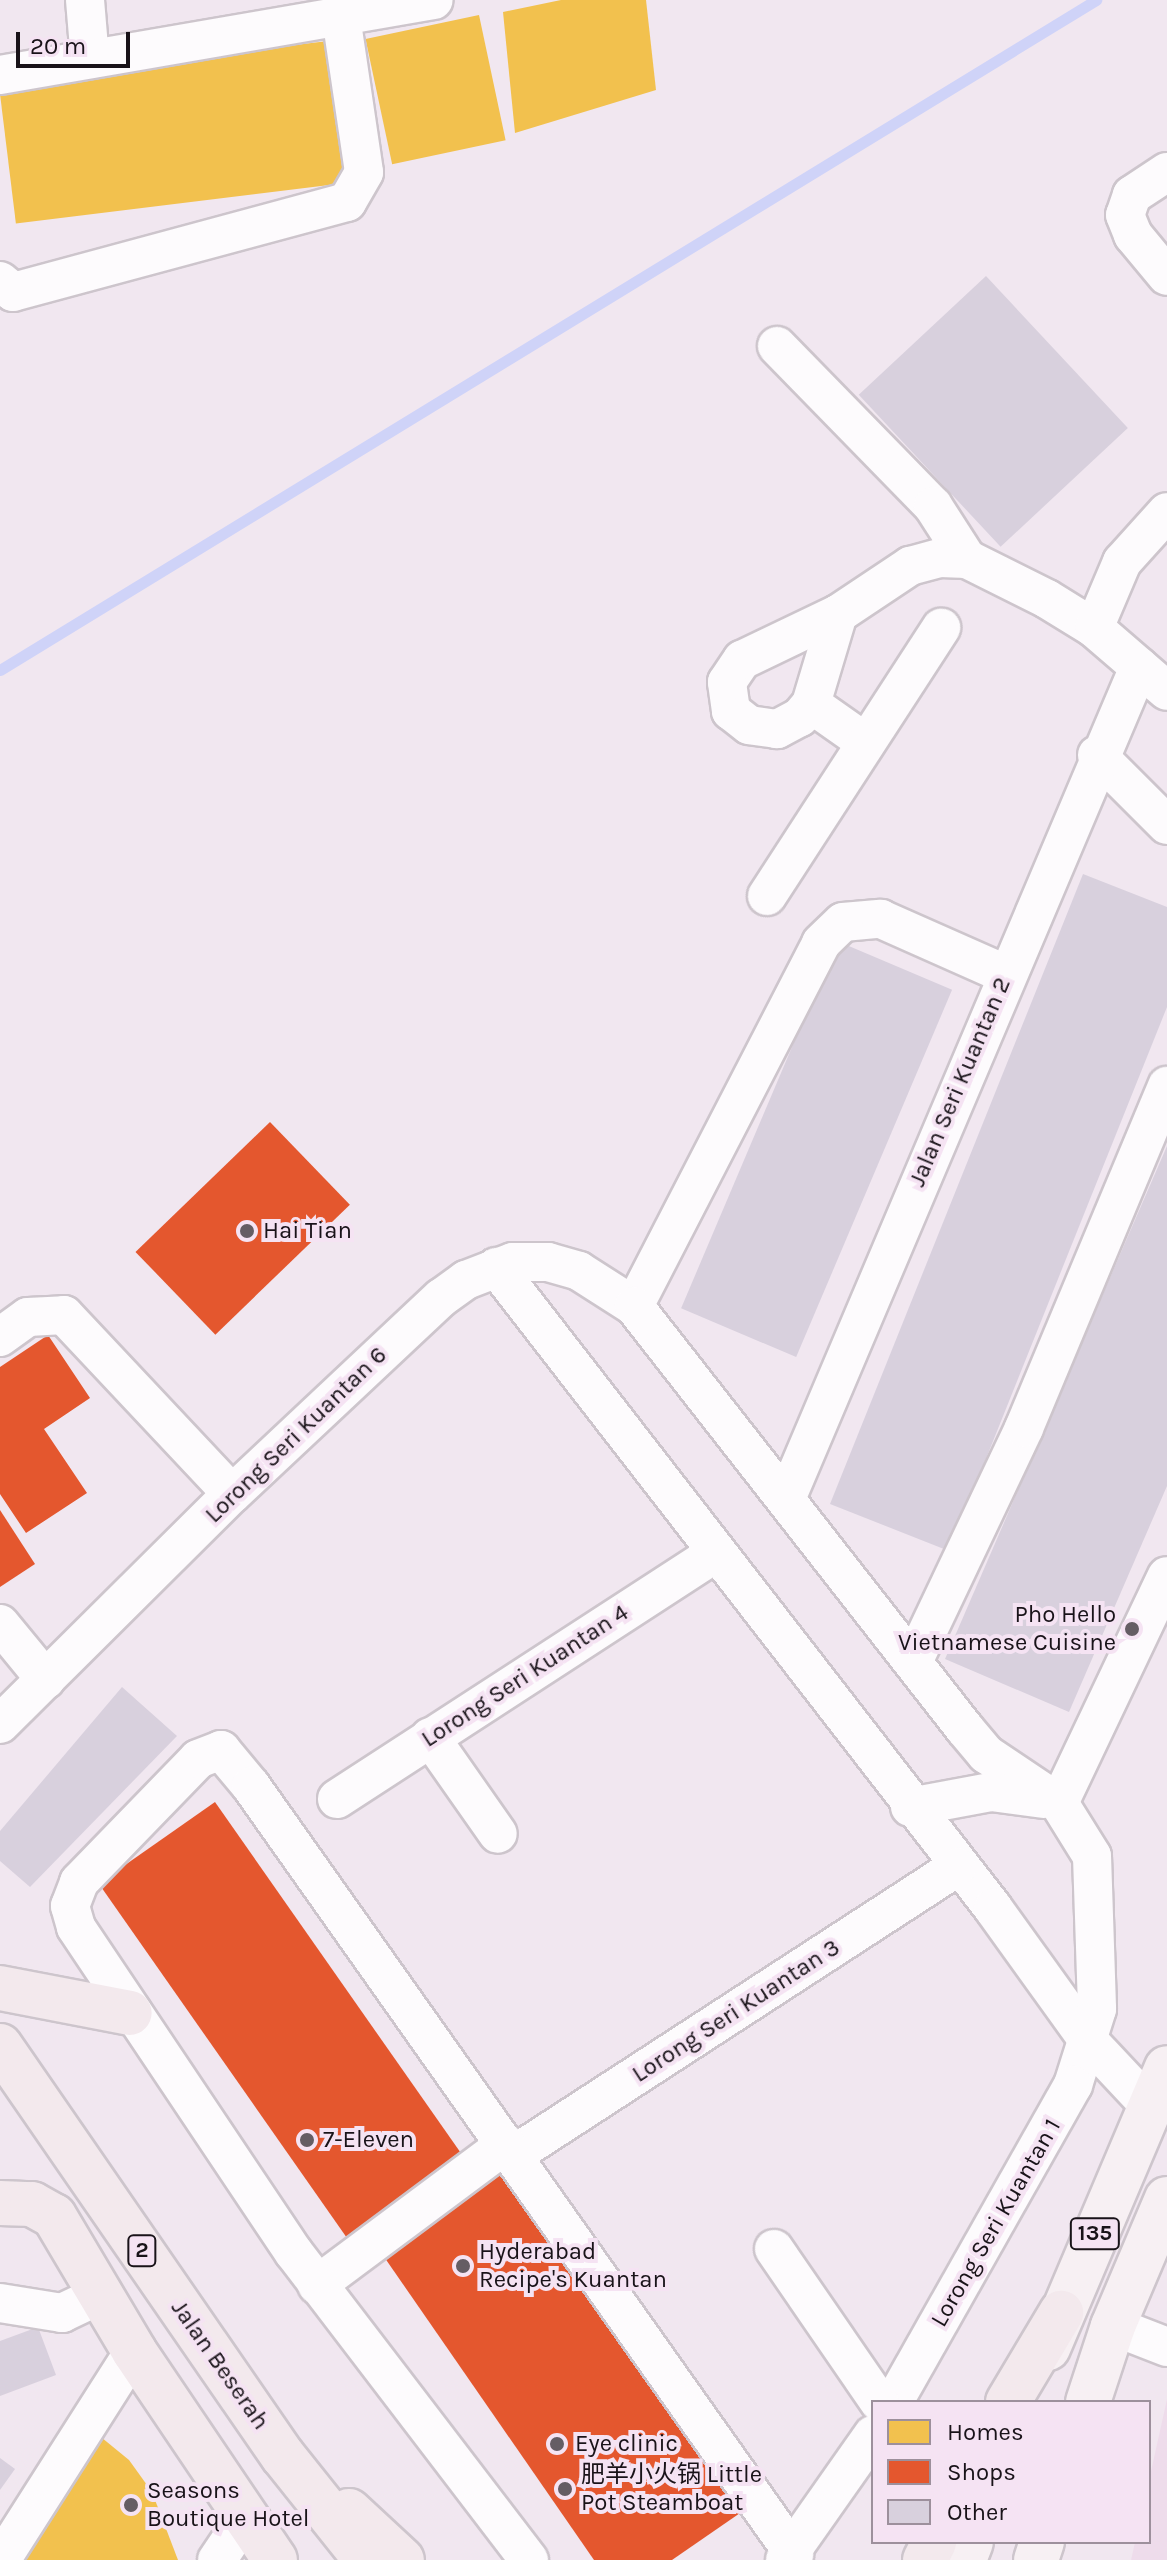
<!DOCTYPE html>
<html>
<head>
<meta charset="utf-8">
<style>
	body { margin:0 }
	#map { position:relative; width:1167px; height:2560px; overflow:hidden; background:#f1e7f0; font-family:Karla,"Noto Sans SC",sans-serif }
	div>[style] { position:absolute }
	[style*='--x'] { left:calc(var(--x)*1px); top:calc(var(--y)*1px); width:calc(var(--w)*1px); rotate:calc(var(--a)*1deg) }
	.built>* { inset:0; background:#eedceb }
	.homes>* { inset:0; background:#f2c14e; transform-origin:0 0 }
	.shops>* { inset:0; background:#e4572e; transform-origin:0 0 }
	.stream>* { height:11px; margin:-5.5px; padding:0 5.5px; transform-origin:5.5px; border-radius:5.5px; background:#cfd3f8 }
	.building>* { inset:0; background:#d8d0dd; transform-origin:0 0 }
	.roads { filter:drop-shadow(2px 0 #cdc5cc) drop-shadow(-2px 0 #cdc5cc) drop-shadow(0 2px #cdc5cc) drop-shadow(0 -2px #cdc5cc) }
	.minor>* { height:38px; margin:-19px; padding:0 19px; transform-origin:19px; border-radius:19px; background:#fdfbfd }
	.major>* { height:44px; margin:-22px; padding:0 22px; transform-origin:22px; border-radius:22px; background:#f7f0f3 }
	.highway>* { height:44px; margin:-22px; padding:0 22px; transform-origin:22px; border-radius:22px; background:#f3e9ed }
	.dots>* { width:22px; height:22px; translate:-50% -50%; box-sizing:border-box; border:4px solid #f5e3f3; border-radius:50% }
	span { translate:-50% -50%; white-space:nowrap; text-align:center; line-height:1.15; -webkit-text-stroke:8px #f5e3f3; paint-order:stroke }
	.shield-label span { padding:2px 6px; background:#f5e3f3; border:2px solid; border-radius:6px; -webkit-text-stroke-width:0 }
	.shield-label { font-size:22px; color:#191319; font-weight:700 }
	.street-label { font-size:24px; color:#191319 }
	.poi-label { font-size:24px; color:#191319 }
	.left { translate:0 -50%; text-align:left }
	.right { translate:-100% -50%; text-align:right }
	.legend { position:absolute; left:871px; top:2400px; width:280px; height:144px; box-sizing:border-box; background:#f5e3f3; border:2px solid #9d909c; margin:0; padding:10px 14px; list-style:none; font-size:24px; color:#191319 }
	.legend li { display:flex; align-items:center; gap:16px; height:40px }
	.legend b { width:40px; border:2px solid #9d909c }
	.scale { position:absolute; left:16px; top:32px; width:114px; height:36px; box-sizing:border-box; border:4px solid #191319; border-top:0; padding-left:10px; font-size:24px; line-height:28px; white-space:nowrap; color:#191319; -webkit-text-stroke:6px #f5e3f3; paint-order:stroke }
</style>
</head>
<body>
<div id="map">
	<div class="built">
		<div style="clip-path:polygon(1167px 2399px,1167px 2560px,1131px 2560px,1135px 2542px,1149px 2542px,1149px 2480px)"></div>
	</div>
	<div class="homes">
		<div style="clip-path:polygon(561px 0,646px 0,656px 90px,515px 133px,503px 12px)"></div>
		<div style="left:479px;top:15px;width:128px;height:116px;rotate:78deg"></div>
		<div style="left:328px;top:41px;width:143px;height:332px;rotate:83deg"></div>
		<div style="clip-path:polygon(96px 2433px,129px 2460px,152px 2492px,178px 2560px,10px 2560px)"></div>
	</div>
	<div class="shops">
		<div style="left:270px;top:1122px;width:115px;height:187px;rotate:46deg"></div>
		<div style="clip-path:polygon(48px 1335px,90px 1398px,44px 1429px,87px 1493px,26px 1533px,0 1494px,0 1367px)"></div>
		<div style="clip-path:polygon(0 1510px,35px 1564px,0 1587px)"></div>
		<div style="left:215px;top:1802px;width:432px;height:142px;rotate:55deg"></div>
		<div style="clip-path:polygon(504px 2165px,743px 2511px,672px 2560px,594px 2560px,380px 2251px)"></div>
	</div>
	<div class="stream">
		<div style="--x:0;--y:670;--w:1285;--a:-31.44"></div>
	</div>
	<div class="building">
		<div style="left:986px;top:276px;width:208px;height:174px;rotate:47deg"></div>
		<div style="clip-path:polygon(1083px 874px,1167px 907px,1167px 1007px,949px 1551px,830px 1504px)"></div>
		<div style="left:837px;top:941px;width:125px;height:399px;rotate:23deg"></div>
		<div style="clip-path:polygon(1167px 1146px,1167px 1486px,1069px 1712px,945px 1659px)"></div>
		<div style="clip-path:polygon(122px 1687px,177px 1736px,30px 1887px,0 1861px,0 1831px)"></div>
		<div style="clip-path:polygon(38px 2327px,56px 2375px,0 2396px,0 2341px)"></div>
		<div style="clip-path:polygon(0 2458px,15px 2469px,0 2490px)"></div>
	</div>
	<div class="roads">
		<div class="minor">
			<div style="--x:85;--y:0;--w:59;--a:85.2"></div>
			<div style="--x:0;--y:75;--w:440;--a:-9.8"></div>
			<div style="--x:1167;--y:172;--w:42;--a:146.7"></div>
			<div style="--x:1132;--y:195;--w:21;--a:109"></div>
			<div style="--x:1125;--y:215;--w:22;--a:68"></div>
			<div style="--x:1133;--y:235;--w:53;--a:50.3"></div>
			<div style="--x:0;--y:281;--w:17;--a:40"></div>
			<div style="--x:13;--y:292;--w:346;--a:-15.1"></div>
			<div style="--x:347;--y:202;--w:34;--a:-60"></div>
			<div style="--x:364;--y:172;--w:158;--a:-98.4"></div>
			<div style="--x:777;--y:346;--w:223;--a:45.7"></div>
			<div style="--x:933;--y:506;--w:63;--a:57.3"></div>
			<div style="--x:838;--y:614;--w:94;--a:106.7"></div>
			<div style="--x:811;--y:704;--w:17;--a:130"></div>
			<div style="--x:800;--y:717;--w:26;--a:152"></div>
			<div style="--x:777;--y:729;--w:28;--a:-172"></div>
			<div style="--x:749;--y:725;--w:23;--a:-142"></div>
			<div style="--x:731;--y:711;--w:29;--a:-98"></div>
			<div style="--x:727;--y:682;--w:27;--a:-56"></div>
			<div style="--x:742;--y:660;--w:106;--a:-25.6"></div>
			<div style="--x:838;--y:614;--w:87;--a:-33.7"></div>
			<div style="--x:910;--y:566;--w:31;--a:-15"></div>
			<div style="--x:940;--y:558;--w:27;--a:2"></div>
			<div style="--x:967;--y:559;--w:89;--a:26.6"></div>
			<div style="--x:1047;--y:599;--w:55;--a:31.7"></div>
			<div style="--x:1094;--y:628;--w:96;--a:40.8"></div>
			<div style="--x:1094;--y:628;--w:72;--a:-67"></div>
			<div style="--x:1122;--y:562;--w:67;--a:-48"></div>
			<div style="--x:811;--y:704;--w:66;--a:35.1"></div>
			<div style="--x:1097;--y:755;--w:99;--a:45"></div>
			<div style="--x:767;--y:896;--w:320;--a:-57"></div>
			<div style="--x:496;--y:1267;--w:811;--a:52.21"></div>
			<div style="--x:993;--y:1908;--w:161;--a:54.3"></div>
			<div style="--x:1087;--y:2039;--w:92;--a:46.8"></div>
			<div style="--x:634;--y:1306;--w:408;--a:-62.7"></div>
			<div style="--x:821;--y:943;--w:30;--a:-44"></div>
			<div style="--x:843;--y:922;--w:38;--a:-5"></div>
			<div style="--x:881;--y:919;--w:136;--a:23.9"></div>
			<div style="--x:0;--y:1337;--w:34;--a:-36"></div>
			<div style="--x:28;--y:1317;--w:36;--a:-3"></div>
			<div style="--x:64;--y:1315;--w:245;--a:46.8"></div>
			<div style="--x:786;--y:1499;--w:904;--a:-67.01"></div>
			<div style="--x:0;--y:1624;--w:72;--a:50.6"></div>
			<div style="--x:913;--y:1662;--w:259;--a:-64.6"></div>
			<div style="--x:1024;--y:1428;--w:371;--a:-67.3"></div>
			<div style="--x:0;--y:1724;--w:327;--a:-44.8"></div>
			<div style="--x:232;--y:1494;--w:287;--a:-43.2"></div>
			<div style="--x:441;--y:1298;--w:31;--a:-36"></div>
			<div style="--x:466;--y:1280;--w:50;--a:-21"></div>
			<div style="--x:513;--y:1262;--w:35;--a:0"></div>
			<div style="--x:548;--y:1262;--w:32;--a:16"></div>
			<div style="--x:579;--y:1271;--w:65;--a:32.5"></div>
			<div style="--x:634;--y:1306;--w:537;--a:51.96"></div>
			<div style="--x:965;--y:1729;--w:33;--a:50"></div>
			<div style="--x:986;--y:1754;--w:88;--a:33.9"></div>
			<div style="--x:1059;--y:1803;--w:62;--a:58.1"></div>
			<div style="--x:1092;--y:1856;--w:153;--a:88.1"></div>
			<div style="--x:1097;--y:2009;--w:80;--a:107.5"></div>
			<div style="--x:1073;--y:2085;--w:364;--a:119.5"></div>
			<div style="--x:430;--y:1737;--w:118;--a:55"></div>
			<div style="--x:337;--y:1799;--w:450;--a:-33"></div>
			<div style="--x:1059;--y:1803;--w:251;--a:-64.6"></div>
			<div style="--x:910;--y:1807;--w:82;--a:-10.5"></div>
			<div style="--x:991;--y:1792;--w:53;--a:7.5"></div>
			<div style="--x:515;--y:2154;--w:527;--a:-33"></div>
			<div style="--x:774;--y:2249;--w:186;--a:55.5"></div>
			<div style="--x:317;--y:2285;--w:236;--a:-36.7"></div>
			<div style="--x:0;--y:2303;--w:63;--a:9.2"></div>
			<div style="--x:62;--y:2313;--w:44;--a:-25.4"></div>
			<div style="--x:1113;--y:2326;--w:58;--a:21.3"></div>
			<div style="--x:1;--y:2560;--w:248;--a:-57.5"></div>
			<div style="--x:217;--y:2560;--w:52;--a:-56"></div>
			<div style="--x:529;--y:2560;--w:387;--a:-127.4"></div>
			<div style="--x:294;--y:2253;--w:392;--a:-123.8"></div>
			<div style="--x:76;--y:1927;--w:22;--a:-106"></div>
			<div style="--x:70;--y:1906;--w:26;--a:-69"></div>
			<div style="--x:79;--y:1882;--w:171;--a:-45.9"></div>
			<div style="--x:198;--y:1759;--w:25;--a:-21"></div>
			<div style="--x:221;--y:1750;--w:47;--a:50.2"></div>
			<div style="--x:251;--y:1786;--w:941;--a:54.74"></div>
			<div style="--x:785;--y:2560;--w:153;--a:-54.9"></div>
		</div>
		<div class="major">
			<div style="--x:1048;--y:2348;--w:304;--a:-67"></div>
			<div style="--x:1088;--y:2402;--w:80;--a:-71.8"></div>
			<div style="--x:1113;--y:2326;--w:138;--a:-67"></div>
			<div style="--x:964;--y:2560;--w:19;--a:-69"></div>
			<div style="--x:1036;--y:2560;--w:19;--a:-72"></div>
		</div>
		<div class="highway">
			<div style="--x:0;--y:1988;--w:132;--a:10.9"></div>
			<div style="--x:0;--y:2046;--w:498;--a:55.4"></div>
			<div style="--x:283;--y:2456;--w:133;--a:51.4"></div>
			<div style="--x:0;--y:2203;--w:32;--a:2"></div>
			<div style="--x:32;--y:2204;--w:25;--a:29"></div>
			<div style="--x:54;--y:2216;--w:157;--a:59.3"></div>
			<div style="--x:134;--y:2351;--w:252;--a:56"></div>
			<div style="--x:1008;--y:2402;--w:104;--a:-59.2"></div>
			<div style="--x:349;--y:2511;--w:72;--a:42.8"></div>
			<div style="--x:925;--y:2560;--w:20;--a:-63"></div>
		</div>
	</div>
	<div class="dots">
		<div style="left:247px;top:1231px;background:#655d64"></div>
		<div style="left:1132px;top:1629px;background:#655d64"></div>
		<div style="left:307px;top:2140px;background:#655d64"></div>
		<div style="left:463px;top:2266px;background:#655d64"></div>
		<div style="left:557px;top:2444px;background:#655d64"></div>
		<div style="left:565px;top:2489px;background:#655d64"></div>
		<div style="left:131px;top:2505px;background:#655d64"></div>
	</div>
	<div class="shield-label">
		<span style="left:1095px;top:2234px">135</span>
		<span style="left:142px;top:2251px">2</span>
	</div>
	<div class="street-label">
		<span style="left:960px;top:1082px;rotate:-67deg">Jalan Seri Kuantan 2</span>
		<span style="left:296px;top:1435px;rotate:-44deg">Lorong Seri Kuantan 6</span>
		<span style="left:525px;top:1676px;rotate:-33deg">Lorong Seri Kuantan 4</span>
		<span style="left:736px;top:2011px;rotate:-33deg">Lorong Seri Kuantan 3</span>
		<span style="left:996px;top:2223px;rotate:-60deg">Lorong Seri Kuantan 1</span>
		<span style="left:220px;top:2365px;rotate:55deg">Jalan Beserah</span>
	</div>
	<div class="poi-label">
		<span class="left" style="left:263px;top:1231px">Hai Tian</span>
		<span class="right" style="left:1116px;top:1629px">Pho Hello<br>Vietnamese Cuisine</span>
		<span class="left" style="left:323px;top:2140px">7-Eleven</span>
		<span class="left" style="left:479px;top:2266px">Hyderabad<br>Recipe's Kuantan</span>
		<span class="left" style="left:575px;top:2444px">Eye clinic</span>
		<span class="left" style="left:581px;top:2489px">肥羊小火锅 Little<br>Pot Steamboat</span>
		<span class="left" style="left:147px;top:2505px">Seasons<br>Boutique Hotel</span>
	</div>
	<ul class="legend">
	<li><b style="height:22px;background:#f2c14e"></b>Homes</li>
	<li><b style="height:22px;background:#e4572e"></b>Shops</li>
	<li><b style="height:22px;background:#d8d0dd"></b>Other</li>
	</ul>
	<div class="scale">20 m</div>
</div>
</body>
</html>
